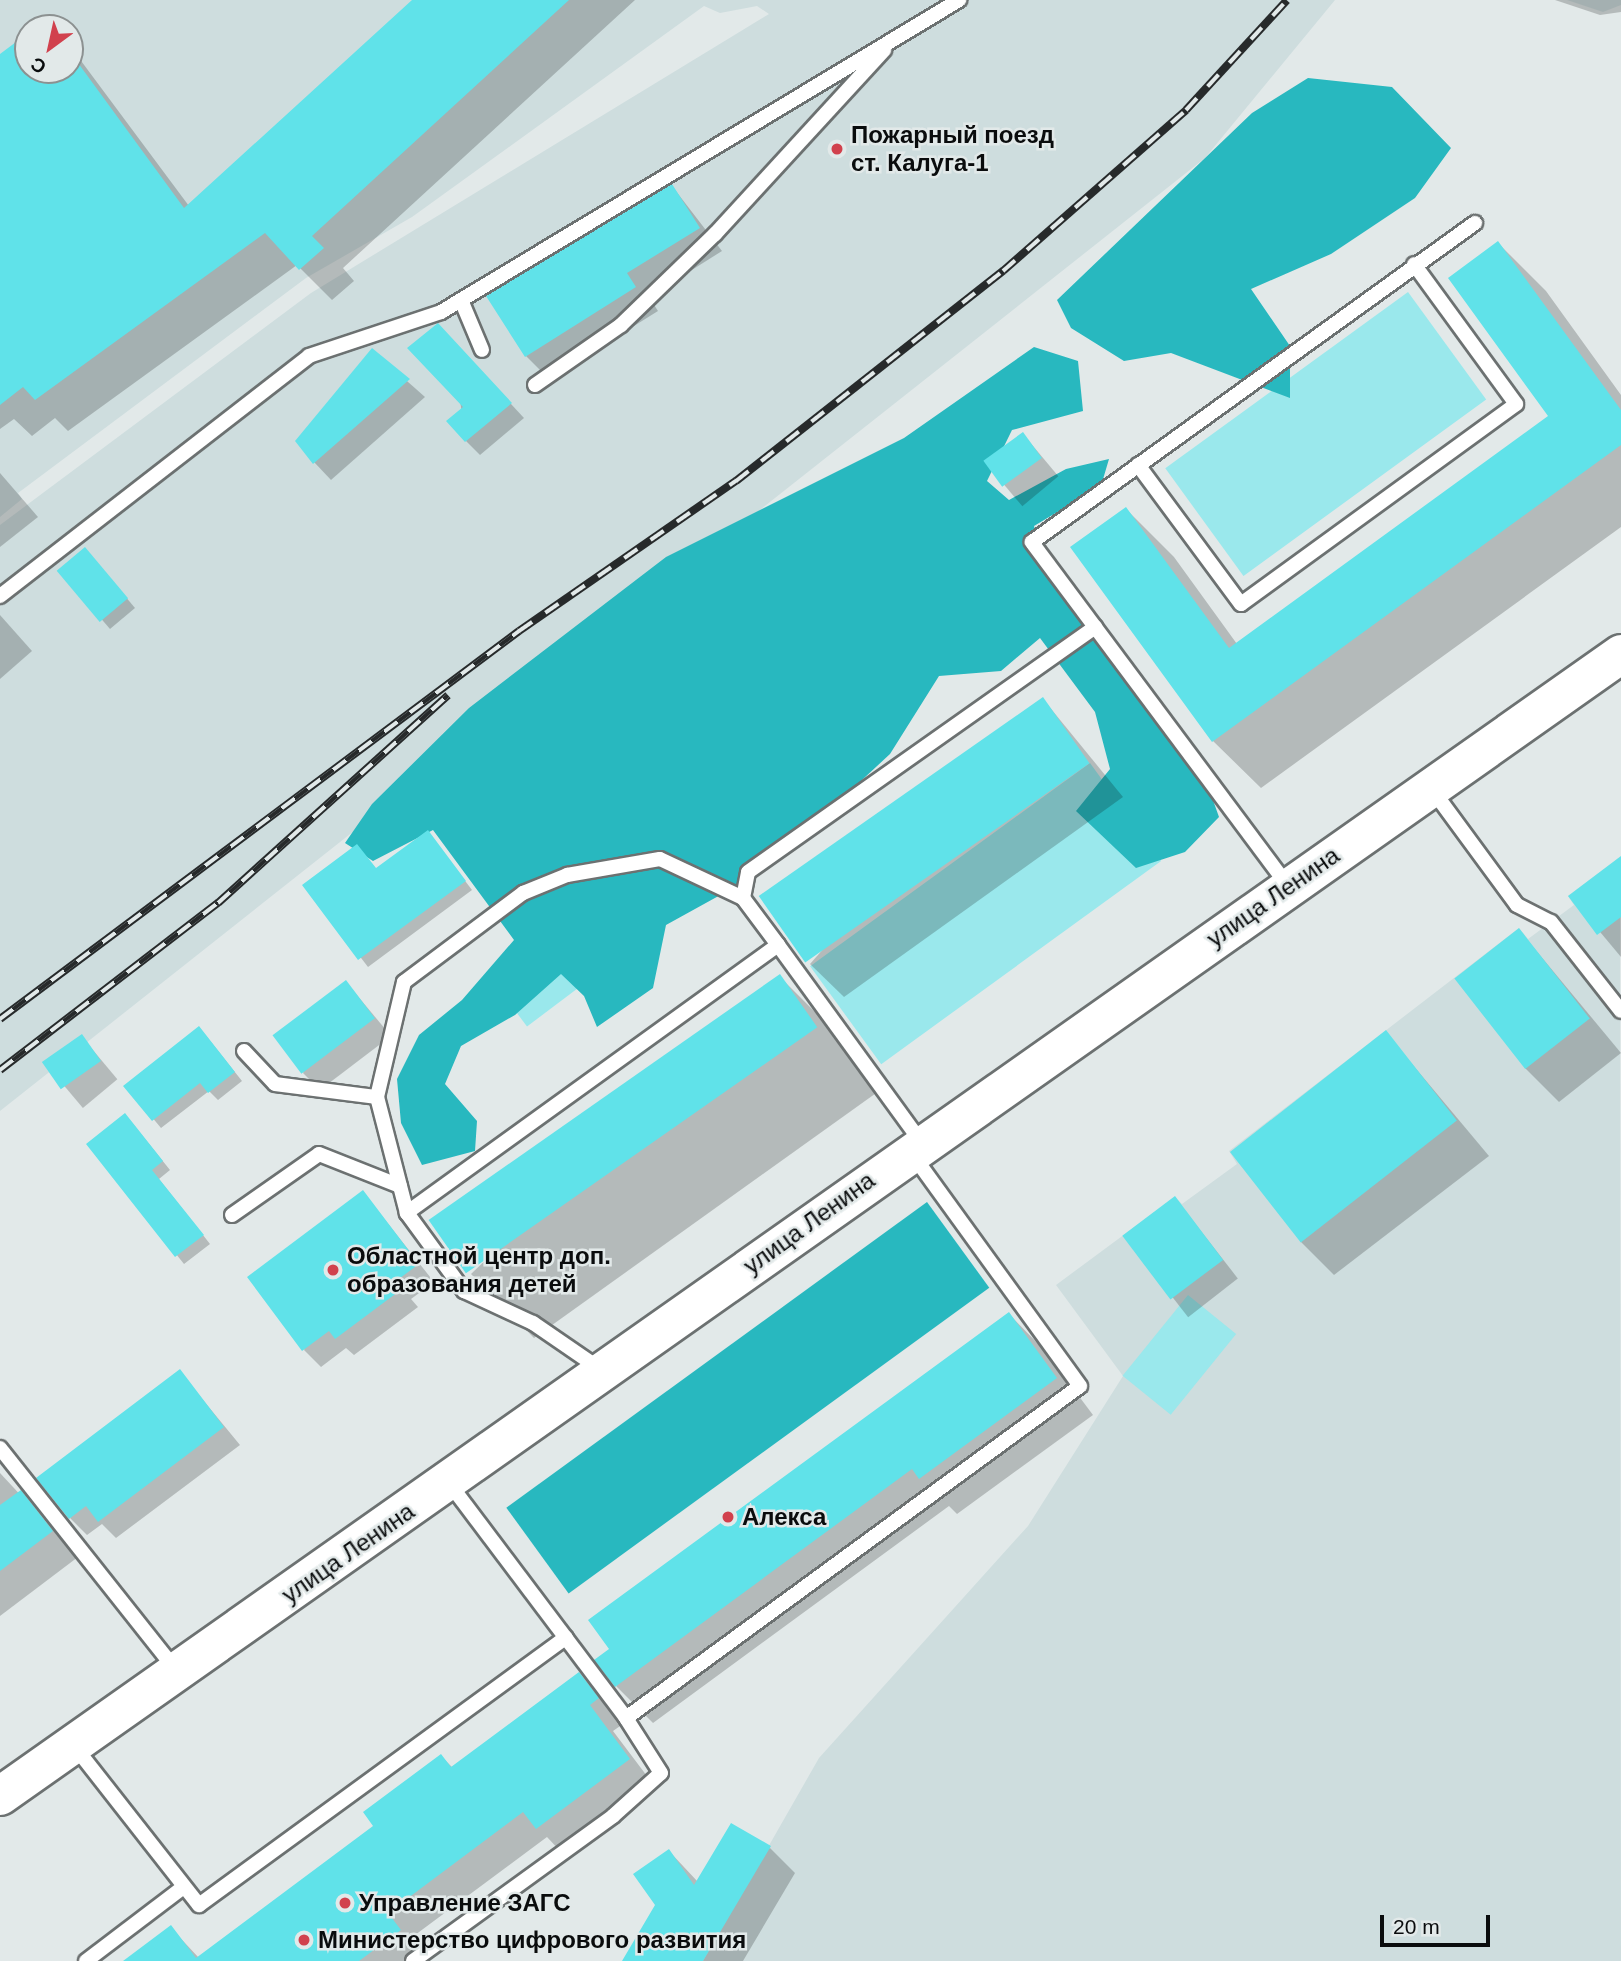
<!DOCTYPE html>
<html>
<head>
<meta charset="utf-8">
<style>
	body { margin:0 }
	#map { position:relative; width:1621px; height:1961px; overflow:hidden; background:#e2e9e9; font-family:Helvetica,sans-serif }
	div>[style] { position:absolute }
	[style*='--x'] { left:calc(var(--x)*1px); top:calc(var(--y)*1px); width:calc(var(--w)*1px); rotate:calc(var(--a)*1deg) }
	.built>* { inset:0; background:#ceddde }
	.green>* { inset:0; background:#9ae8ec; transform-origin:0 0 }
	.forest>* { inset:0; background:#28b8bf; transform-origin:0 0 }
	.shadow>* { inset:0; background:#0003; transform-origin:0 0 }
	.building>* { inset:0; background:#60e2e9; transform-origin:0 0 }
	.roads { filter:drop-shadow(2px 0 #6c7171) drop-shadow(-2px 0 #6c7171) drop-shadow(0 2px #6c7171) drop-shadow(0 -2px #6c7171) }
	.lane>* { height:14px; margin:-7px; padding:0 7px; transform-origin:7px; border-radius:7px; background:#fff }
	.secondary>* { height:38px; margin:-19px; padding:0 19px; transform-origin:19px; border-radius:19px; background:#fff }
	.rail>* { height:8px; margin-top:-4px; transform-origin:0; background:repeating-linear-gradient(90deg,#e2e9e9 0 16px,#272a2b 0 32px); box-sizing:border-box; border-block:2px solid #272a2b }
	.dots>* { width:19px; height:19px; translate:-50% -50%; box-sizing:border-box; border:4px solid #e2e9e9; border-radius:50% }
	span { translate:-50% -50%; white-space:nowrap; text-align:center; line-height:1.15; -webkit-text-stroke:5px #e2e9e9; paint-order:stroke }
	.poi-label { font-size:24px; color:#0a0c0d; font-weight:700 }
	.left { translate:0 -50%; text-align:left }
	.street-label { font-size:24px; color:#0a0c0d }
	.north { position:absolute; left:14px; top:14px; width:70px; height:70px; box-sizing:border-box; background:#e2e9e9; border:2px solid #8c9191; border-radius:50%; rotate:213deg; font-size:19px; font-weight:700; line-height:28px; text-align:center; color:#0a0c0d }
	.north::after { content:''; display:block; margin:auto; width:24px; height:32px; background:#d1414d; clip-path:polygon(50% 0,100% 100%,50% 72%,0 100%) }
	.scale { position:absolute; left:1380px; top:1915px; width:110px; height:32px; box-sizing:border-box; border:4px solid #0a0c0d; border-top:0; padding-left:9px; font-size:21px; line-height:24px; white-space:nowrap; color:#0a0c0d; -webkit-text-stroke:5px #e2e9e9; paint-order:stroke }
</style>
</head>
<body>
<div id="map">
	<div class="built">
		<div style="clip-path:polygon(evenodd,0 0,1335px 0,1205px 158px,0 1111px,0 525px,311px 293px,769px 14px,757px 6px,720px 13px,704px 6px,412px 217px,306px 278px,18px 493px,22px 499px,0 517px,0 0,28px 28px,70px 28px,70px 70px,28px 70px,28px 28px)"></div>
		<div style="clip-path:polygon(1567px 0,1621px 0,1621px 5px,1603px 12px)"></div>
		<div style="clip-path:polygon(1620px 857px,1621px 1961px,703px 1961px,819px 1758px,1028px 1526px,1123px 1376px,1056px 1285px,1175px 1197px,1182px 1204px,1237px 1164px,1229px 1151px,1519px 928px,1528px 939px,1574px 905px,1568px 896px)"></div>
	</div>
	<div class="green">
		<div style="left:1408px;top:292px;width:133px;height:300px;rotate:54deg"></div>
		<div style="left:1090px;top:763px;width:121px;height:346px;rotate:54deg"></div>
		<div style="left:577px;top:925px;width:51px;height:101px;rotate:53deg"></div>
		<div style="left:1188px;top:1295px;width:62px;height:104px;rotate:39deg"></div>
	</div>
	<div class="forest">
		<div style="clip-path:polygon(1308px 78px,1392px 87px,1451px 148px,1415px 198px,1331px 254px,1251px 289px,1290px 346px,1290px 398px,1171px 353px,1124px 361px,1071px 328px,1057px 300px,1252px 113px)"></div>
		<div style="clip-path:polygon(1034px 347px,1078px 361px,1083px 411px,1012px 430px,987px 481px,1009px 500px,1066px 469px,1109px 459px,1101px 486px,1034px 526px,1051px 582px,1204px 775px,1219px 817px,1185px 852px,1136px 868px,1076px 811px,1110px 769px,1095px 712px,1040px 638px,1001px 671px,939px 676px,890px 754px,808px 830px,733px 888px,666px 925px,653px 988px,597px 1027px,584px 996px,561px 974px,515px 1015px,461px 1046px,445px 1084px,477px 1121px,475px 1151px,422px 1165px,401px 1123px,397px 1079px,419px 1035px,462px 1000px,514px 940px,433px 830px,373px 861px,345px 843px,372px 804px,469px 708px,666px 557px,904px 438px)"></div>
		<div style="left:927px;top:1202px;width:106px;height:520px;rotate:54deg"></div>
	</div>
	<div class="shadow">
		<div style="clip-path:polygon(414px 0,635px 0,343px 268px,354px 281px,332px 300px,297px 265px,68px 431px,55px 418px,32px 436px,14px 419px,0 429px,0 56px,28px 35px,28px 70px,70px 70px,70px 46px,189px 206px)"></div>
		<div style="clip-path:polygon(1555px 0,1621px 0,1621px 12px,1600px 15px)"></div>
		<div style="clip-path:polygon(46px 22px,52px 28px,38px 28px)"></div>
		<div style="clip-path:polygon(672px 186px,722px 251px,649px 297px,658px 311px,549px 379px,526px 356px)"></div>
		<div style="clip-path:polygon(1498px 243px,1546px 291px,1621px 395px,1621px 527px,1261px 788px,1213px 741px,1126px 509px,1174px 557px,1237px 644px,1551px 417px)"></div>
		<div style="clip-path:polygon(451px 339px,524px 418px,480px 455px,466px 441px)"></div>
		<div style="clip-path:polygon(372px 350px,425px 397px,331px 480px,314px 462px)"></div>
		<div style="left:1023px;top:434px;width:55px;height:47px;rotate:50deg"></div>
		<div style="clip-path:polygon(0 473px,38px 517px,0 547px)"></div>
		<div style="clip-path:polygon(93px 558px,135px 608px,110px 629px,60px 571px)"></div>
		<div style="clip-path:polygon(0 615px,32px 651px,0 679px)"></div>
		<div style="clip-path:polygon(1043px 699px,1123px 797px,844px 997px,810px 964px)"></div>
		<div style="clip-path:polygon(428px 832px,472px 890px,368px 967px,305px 885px,357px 846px,377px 870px)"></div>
		<div style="clip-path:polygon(1621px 860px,1621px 957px,1570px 896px)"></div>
		<div style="clip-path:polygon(1519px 930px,1621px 1053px,1559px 1102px,1525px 1068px)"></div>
		<div style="clip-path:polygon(780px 977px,843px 1040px,879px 1091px,534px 1338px,471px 1274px)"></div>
		<div style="clip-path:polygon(346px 982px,391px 1036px,320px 1090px,303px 1073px)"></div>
		<div style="clip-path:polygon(1386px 1033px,1489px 1156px,1334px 1275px,1300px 1241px)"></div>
		<div style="left:82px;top:1037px;width:55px;height:45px;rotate:50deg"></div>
		<div style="clip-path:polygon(207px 1037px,242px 1081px,218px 1100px,209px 1091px,161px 1128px,126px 1086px)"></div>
		<div style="clip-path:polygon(133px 1124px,170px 1170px,159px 1179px,210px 1244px,184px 1264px,88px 1144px)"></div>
		<div style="clip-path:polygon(363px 1192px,434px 1282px,411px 1299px,418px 1307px,354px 1355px,346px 1348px,321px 1367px,304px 1350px)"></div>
		<div style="left:1175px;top:1198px;width:102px;height:63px;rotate:52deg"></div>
		<div style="clip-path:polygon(1009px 1314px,1045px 1351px,1093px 1415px,957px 1514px,949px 1506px,653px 1723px,616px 1686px)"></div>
		<div style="clip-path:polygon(180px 1372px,240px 1445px,116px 1538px,102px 1524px,87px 1535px,70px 1518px)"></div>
		<div style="clip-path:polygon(0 1473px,78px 1557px,0 1616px)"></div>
		<div style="clip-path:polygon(579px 1674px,623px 1724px,613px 1731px,653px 1784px,562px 1853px,547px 1837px,411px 1938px,424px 1955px,417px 1961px,126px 1961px,171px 1928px,199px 1958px,376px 1827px,441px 1756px,453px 1768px)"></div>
		<div style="clip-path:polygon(770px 1848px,795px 1873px,743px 1961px,624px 1961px,657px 1905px,669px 1851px,698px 1882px)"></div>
	</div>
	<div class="building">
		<div style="clip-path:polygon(412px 0,569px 0,312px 236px,324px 248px,299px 270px,265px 233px,35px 400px,23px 387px,0 405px,0 54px,28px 33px,28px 70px,70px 70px,70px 52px,184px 208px)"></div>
		<div style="clip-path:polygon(672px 184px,700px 228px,627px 273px,636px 287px,525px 357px,486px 296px)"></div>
		<div style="clip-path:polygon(1498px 241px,1621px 410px,1621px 445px,1212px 742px,1070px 547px,1126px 507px,1229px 648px,1548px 416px,1448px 278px)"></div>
		<div style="clip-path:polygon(438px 323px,512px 403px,465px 442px,446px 421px,463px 407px,407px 348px)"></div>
		<div style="clip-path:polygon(372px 348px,410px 379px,313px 464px,295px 441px)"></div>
		<div style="left:1023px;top:432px;width:32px;height:49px;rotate:54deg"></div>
		<div style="left:85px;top:547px;width:67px;height:37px;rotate:50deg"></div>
		<div style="left:1043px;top:697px;width:81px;height:347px;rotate:55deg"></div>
		<div style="clip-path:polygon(428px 830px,466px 881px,358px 960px,302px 885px,357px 844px,376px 868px)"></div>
		<div style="clip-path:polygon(1621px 856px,1621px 917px,1597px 935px,1568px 896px)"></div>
		<div style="left:1519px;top:928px;width:115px;height:82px;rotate:52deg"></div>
		<div style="left:780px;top:974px;width:65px;height:429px;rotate:55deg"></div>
		<div style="left:346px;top:980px;width:48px;height:92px;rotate:53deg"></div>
		<div style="clip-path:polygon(199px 1026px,235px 1072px,208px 1093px,200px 1083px,152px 1121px,123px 1086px)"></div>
		<div style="left:1386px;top:1030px;width:115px;height:198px;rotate:52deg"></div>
		<div style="left:82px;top:1034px;width:33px;height:49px;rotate:55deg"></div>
		<div style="clip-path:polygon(125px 1113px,163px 1161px,152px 1170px,204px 1235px,175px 1257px,86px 1144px)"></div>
		<div style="clip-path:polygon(363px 1190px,419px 1264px,396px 1281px,402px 1289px,335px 1339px,329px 1331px,302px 1351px,247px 1277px)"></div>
		<div style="left:1175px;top:1196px;width:80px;height:66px;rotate:53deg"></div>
		<div style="clip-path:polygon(1009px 1312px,1057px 1378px,919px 1479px,912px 1469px,615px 1687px,594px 1660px,609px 1649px,588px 1620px)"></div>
		<div style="clip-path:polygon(180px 1369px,224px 1427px,98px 1522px,86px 1506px,69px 1519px,36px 1478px)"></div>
		<div style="clip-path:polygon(21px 1490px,53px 1531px,0 1571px,0 1505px)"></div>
		<div style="clip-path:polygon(579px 1672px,599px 1698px,590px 1705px,630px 1759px,536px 1829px,523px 1812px,388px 1913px,401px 1930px,359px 1961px,123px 1961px,171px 1925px,196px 1958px,373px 1826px,363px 1812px,441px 1754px,451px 1767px)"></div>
		<div style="clip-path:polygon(731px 1823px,771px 1846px,703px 1961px,622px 1961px,655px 1905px,633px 1874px,669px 1849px,694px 1885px)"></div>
	</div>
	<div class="roads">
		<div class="lane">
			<div style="--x:461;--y:300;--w:54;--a:67.2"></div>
			<div style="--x:535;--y:385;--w:105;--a:-34.9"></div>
			<div style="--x:621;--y:325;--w:131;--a:-44.1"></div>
			<div style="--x:715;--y:234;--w:250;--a:-47.4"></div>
			<div style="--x:1138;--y:465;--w:173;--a:53.5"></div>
			<div style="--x:1241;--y:604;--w:340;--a:-36"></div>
			<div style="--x:1516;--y:404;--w:173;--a:-126.1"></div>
			<div style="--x:0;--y:596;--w:391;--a:-37.8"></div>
			<div style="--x:309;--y:356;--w:139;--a:-18.4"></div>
			<div style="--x:441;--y:312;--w:605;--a:-31.06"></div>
			<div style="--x:1431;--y:788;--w:145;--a:53.7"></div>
			<div style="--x:1517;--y:905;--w:38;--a:27"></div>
			<div style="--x:1551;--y:922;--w:113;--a:51.8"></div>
			<div style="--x:1288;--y:886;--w:429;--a:-126.7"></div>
			<div style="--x:1032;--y:542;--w:546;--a:-35.76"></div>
			<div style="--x:743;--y:898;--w:26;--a:-79"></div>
			<div style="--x:748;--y:872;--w:425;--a:-35.2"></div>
			<div style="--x:778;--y:945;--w:458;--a:144.2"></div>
			<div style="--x:407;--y:1213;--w:120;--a:-104.5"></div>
			<div style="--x:377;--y:1097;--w:118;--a:-76.8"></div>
			<div style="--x:404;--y:982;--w:149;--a:-36.8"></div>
			<div style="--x:523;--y:893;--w:48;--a:-22.2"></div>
			<div style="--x:567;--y:875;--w:94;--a:-9.8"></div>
			<div style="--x:660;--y:859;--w:92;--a:25.2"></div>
			<div style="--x:743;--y:898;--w:59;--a:53.3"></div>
			<div style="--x:778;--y:945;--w:243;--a:54"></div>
			<div style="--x:244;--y:1051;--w:45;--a:46.8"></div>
			<div style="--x:275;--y:1084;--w:103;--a:7.3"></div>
			<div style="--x:407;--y:1213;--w:97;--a:53.8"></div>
			<div style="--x:464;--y:1291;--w:76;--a:24.9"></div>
			<div style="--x:533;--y:1323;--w:81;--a:34.5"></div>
			<div style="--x:232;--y:1215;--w:106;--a:-35"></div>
			<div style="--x:319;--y:1154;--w:87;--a:21.6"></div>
			<div style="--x:0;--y:1448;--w:285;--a:51.6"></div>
			<div style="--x:449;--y:1483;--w:294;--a:53"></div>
			<div style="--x:626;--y:1718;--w:562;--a:-36.18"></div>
			<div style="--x:1080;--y:1386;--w:286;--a:-125.9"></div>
			<div style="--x:75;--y:1747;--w:201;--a:51.9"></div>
			<div style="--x:199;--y:1905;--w:454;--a:-36.1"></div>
			<div style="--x:86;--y:1961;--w:121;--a:-37.2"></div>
			<div style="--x:413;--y:1961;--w:247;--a:-35.9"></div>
			<div style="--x:613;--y:1816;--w:64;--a:-41.9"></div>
			<div style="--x:661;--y:1773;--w:65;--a:-122.5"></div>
		</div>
		<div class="secondary">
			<div style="--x:0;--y:1796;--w:1983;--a:-35.16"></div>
		</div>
	</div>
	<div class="rail">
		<div style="--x:0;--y:1019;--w:648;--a:-36.78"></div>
		<div style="--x:519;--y:631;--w:264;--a:-34.7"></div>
		<div style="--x:736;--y:481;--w:340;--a:-38.2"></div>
		<div style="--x:1003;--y:271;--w:244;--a:-41.3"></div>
		<div style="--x:1186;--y:110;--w:149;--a:-47.4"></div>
		<div style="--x:0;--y:1070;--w:275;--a:-37.5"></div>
		<div style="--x:218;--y:903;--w:310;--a:-42.1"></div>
	</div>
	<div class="dots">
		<div style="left:837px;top:149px;background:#d1414d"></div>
		<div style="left:333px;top:1270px;background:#d1414d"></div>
		<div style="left:728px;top:1517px;background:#d1414d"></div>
		<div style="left:345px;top:1903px;background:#d1414d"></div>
		<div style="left:304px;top:1940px;background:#d1414d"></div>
	</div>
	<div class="poi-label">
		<span class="left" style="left:851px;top:149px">Пожарный поезд<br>ст. Калуга-1</span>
		<span class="left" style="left:347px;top:1270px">Областной центр доп.<br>образования детей</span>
		<span class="left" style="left:742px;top:1517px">Алекса</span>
		<span class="left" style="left:359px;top:1903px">Управление ЗАГС</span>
		<span class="left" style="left:318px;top:1940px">Министерство цифрового развития</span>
	</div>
	<div class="street-label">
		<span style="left:1273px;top:897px;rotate:-35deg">улица Ленина</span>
		<span style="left:809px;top:1223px;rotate:-36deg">улица Ленина</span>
		<span style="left:348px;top:1553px;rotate:-35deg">улица Ленина</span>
	</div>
	<div class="north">С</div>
	<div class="scale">20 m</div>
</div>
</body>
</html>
